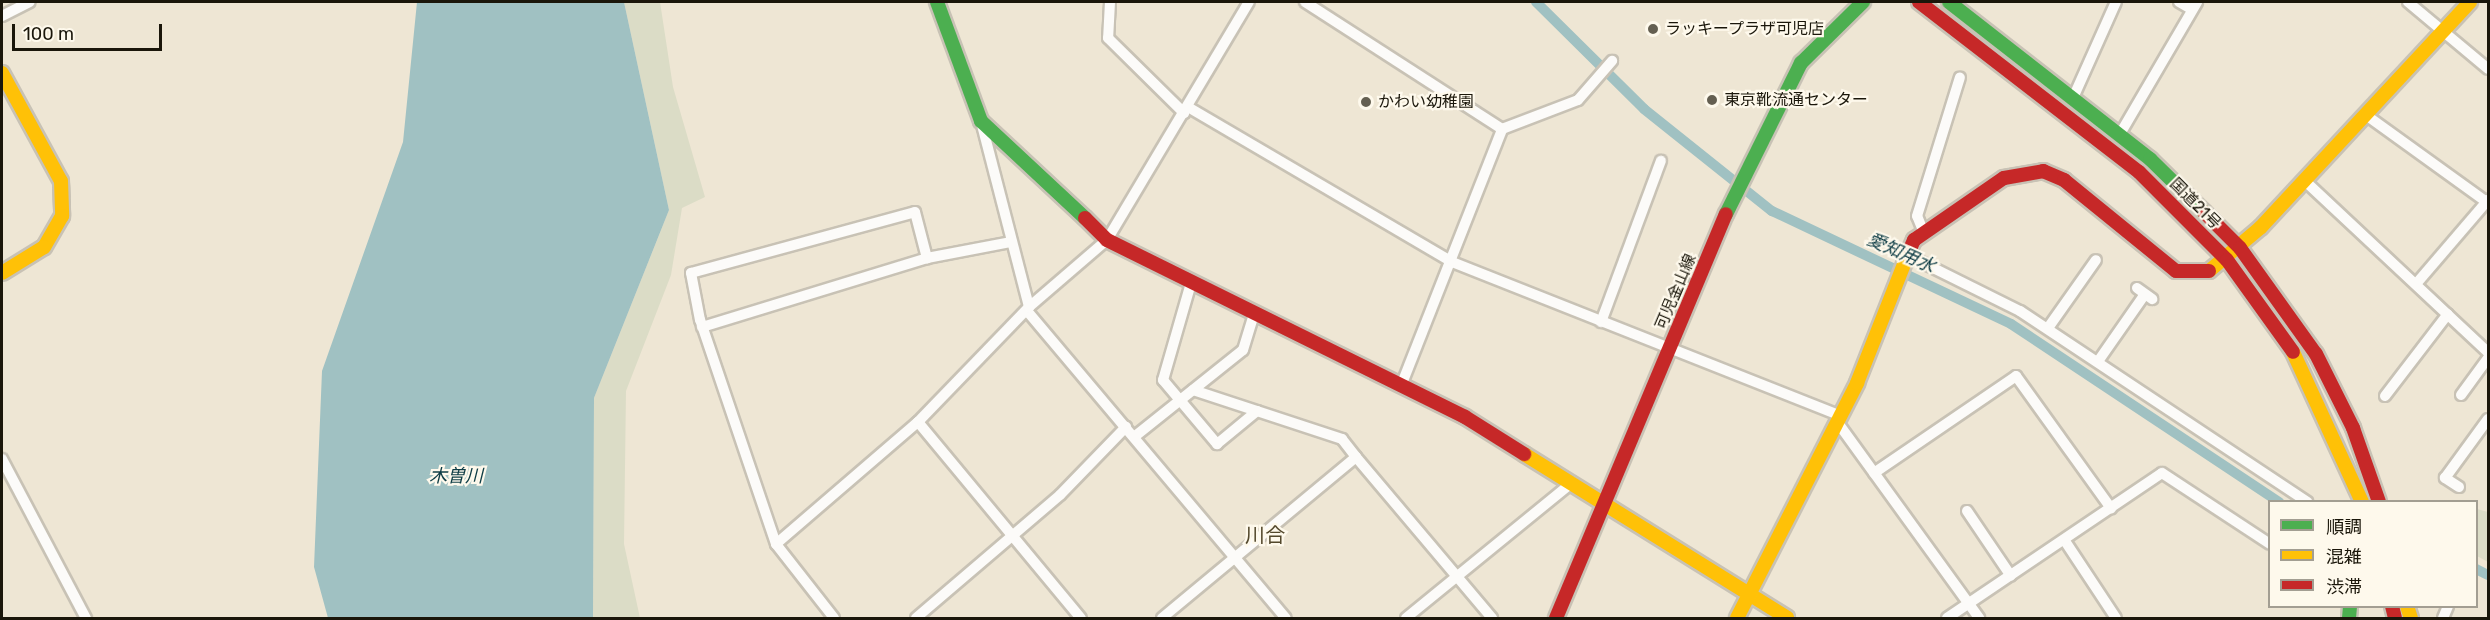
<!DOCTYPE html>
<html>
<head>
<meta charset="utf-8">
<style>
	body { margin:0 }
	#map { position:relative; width:2490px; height:620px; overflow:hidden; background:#eee6d4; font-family:Rubik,"Noto Sans JP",sans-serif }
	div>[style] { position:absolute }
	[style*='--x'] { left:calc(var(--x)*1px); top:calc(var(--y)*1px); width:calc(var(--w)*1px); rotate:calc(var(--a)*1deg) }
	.green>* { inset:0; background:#dbdcc6 }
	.water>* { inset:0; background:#a0c1c2 }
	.canal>* { height:10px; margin:-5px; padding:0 5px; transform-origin:5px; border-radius:5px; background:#a0c1c2 }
	.roads { filter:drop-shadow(2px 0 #c8c2b5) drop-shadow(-2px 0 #c8c2b5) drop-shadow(0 2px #c8c2b5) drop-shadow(0 -2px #c8c2b5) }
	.street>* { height:10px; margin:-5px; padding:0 5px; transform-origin:5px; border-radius:5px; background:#fcfbf9 }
	.fast>* { height:14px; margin:-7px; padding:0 7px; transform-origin:7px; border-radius:7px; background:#4caf50 }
	.slow>* { height:14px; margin:-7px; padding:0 7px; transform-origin:7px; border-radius:7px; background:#ffc107 }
	.jam>* { height:14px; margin:-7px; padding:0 7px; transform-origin:7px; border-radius:7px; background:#c62828 }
	.dots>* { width:16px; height:16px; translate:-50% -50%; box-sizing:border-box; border:3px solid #fef9ec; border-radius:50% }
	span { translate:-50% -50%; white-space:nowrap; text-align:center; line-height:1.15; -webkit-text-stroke:4.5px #fef9ec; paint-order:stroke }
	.poi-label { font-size:16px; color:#1a160a }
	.left { translate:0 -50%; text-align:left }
	.street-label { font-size:16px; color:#1a160a }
	.water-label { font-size:18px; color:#0c3b44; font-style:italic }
	.quarter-label { font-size:20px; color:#53482c }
	.frame { position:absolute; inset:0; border:3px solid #1a160a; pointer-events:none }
	.legend { position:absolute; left:2268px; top:500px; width:210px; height:108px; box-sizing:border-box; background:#fef9ec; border:2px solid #a39e92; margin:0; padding:8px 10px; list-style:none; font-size:18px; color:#1a160a }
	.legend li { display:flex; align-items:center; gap:12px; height:30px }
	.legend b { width:30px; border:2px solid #a39e92 }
	.scale { position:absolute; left:12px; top:24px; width:150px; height:27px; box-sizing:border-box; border:3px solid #1a160a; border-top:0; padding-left:8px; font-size:18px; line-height:21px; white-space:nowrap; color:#1a160a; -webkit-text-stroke:4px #fef9ec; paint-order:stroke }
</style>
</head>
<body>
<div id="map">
	<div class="green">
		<div style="clip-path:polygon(624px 2px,660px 2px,673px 87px,705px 197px,682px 208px,671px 275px,626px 391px,624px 544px,640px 618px,593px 618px,594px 398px,669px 210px)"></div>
		<div style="clip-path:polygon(2477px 509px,2488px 512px,2488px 562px,2477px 556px)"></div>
	</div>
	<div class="water">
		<div style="clip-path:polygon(417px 2px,624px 2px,669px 210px,594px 398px,593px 618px,328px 618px,314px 567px,322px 371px,403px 142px)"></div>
	</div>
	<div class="canal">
		<div style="--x:1536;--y:2;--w:152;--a:44.7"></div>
		<div style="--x:1644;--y:109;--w:164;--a:38.6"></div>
		<div style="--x:1772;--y:211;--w:264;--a:25.3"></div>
		<div style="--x:2011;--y:324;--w:322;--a:33.6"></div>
		<div style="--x:2476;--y:569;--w:13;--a:27"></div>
	</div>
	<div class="roads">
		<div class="street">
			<div style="--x:1110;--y:2;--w:36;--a:93"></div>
			<div style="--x:1108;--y:38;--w:107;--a:44.6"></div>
			<div style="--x:1305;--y:2;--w:234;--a:32.8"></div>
			<div style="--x:2179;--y:2;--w:14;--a:30"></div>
			<div style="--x:2408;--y:2;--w:104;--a:39.9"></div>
			<div style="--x:2;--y:16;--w:31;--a:-27"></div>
			<div style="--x:2073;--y:98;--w:105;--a:-65.9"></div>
			<div style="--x:1188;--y:107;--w:306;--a:30.4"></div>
			<div style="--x:1452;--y:262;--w:418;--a:21.6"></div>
			<div style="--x:2366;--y:115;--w:150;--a:35.8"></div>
			<div style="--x:981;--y:121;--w:192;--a:75.5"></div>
			<div style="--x:2120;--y:134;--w:153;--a:-59.7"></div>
			<div style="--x:2305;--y:181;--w:250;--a:43.1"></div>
			<div style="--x:1924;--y:233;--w:18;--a:-112"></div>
			<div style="--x:1917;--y:216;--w:145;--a:-72.8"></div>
			<div style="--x:1905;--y:254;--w:128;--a:26.4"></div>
			<div style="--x:2020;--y:311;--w:345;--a:33.6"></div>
			<div style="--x:1191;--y:283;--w:101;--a:106.1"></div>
			<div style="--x:1163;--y:380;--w:84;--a:49.8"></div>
			<div style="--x:1217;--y:444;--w:52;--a:-39.5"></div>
			<div style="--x:2416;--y:284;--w:111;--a:-49.4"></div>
			<div style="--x:2137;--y:288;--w:19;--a:36"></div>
			<div style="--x:1028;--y:312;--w:400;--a:49.9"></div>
			<div style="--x:1601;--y:322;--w:172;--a:-69.6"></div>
			<div style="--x:702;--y:327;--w:235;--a:-17"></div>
			<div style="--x:2048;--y:328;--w:83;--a:-54.8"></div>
			<div style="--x:2099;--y:360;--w:80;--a:-55.1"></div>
			<div style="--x:1401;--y:386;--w:276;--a:-68.5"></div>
			<div style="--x:1502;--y:129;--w:81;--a:-20.9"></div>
			<div style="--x:1578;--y:100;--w:52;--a:-48.9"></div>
			<div style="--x:1193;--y:390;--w:157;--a:18.2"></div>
			<div style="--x:1342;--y:439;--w:23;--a:52"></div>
			<div style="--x:2461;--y:395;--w:46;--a:-53.9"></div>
			<div style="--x:2385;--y:396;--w:103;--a:-52.5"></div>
			<div style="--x:918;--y:422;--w:255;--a:50.3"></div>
			<div style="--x:1838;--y:423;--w:241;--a:54.1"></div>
			<div style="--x:1134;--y:437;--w:139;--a:-38.6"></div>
			<div style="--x:1243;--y:350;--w:37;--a:-73"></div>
			<div style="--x:2;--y:459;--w:180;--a:62.2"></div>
			<div style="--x:1874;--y:473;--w:172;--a:-34.3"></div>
			<div style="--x:2016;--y:376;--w:163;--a:54.3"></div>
			<div style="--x:2459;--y:487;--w:17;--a:-147"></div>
			<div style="--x:2445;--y:478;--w:73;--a:-53.9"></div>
			<div style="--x:1967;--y:511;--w:78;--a:55.9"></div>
			<div style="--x:2065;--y:541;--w:92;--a:56.5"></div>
			<div style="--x:776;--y:544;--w:187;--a:-40.7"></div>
			<div style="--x:918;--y:422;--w:160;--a:-46"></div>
			<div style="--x:1029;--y:307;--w:103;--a:-40.7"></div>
			<div style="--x:1107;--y:240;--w:277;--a:-59.2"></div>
			<div style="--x:834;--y:618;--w:94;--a:-128.1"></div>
			<div style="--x:776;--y:544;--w:237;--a:-108.7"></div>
			<div style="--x:700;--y:320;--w:48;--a:-100.8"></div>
			<div style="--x:691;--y:273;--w:232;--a:-15.2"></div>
			<div style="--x:915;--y:212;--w:48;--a:75.4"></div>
			<div style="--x:927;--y:258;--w:86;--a:-10.8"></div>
			<div style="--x:916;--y:618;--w:189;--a:-40.5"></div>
			<div style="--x:1060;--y:495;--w:95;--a:-45.9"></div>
			<div style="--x:1162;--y:618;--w:252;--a:-39.7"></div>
			<div style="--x:1356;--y:457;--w:211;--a:49.8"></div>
			<div style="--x:1406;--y:618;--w:215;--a:-39.2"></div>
			<div style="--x:1947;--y:618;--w:259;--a:-34"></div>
			<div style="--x:2162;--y:473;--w:129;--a:33.3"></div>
			<div style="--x:2443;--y:618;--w:13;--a:-67"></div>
		</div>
		<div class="fast">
			<div style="--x:937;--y:2;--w:127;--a:69.7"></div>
			<div style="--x:981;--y:121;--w:142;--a:43"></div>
			<div style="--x:1949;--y:2;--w:255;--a:38"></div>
			<div style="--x:2150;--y:159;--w:76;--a:44.5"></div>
			<div style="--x:1726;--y:214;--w:169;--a:-63.6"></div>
			<div style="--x:1801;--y:63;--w:87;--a:-44.5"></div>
			<div style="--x:2349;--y:618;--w:12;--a:-85"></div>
		</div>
		<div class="slow">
			<div style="--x:2;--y:73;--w:123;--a:61.4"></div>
			<div style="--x:61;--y:181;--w:35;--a:88"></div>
			<div style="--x:62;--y:216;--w:36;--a:120"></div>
			<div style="--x:44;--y:247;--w:49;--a:148.2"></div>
			<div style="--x:2209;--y:271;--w:68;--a:-40.2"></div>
			<div style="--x:2261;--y:227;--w:307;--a:-47.1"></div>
			<div style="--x:2293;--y:352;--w:165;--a:65.3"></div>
			<div style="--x:1524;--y:454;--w:310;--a:31.9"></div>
			<div style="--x:2407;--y:606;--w:13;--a:72"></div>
			<div style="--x:1737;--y:618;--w:264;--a:-62.9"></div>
			<div style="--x:1857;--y:383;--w:144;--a:-68.4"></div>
		</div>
		<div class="jam">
			<div style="--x:1919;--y:2;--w:278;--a:37.7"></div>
			<div style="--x:2139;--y:172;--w:124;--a:45"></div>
			<div style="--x:2227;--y:260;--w:113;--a:54.3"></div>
			<div style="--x:2204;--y:212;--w:51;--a:45"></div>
			<div style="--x:2240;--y:248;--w:130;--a:54.4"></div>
			<div style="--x:2316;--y:354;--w:83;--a:63.4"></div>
			<div style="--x:2353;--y:428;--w:78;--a:70.6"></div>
			<div style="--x:1085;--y:218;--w:31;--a:45"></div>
			<div style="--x:1107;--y:240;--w:399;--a:26.3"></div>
			<div style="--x:1465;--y:417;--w:70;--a:32.1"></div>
			<div style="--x:1910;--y:249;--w:10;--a:-66"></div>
			<div style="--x:1914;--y:240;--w:109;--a:-34.6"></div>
			<div style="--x:2004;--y:178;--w:40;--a:-10"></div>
			<div style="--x:2043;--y:171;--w:23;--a:23"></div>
			<div style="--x:2064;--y:180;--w:144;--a:39.1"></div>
			<div style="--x:2176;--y:271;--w:33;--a:0"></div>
			<div style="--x:2392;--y:606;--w:12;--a:76"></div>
			<div style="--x:1556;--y:618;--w:438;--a:-67.2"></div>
		</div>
	</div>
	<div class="dots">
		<div style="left:1653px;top:29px;background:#645f51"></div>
		<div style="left:1712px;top:100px;background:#645f51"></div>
		<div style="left:1366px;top:102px;background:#645f51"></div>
	</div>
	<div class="poi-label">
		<span class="left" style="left:1665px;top:29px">ラッキープラザ可児店</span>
		<span class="left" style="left:1724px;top:100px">東京靴流通センター</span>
		<span class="left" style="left:1378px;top:102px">かわい幼稚園</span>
	</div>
	<div class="street-label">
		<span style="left:2195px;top:204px;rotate:45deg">国道21号</span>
		<span style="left:1676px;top:292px;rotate:-67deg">可児金山線</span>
	</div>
	<div class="water-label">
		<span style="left:1901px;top:253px;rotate:24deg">愛知用水</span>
		<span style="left:456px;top:476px">木曽川</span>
	</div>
	<div class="quarter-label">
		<span style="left:1265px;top:535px">川合</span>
	</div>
	<div class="frame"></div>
	<ul class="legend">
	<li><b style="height:8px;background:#4caf50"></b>順調</li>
	<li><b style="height:8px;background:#ffc107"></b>混雑</li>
	<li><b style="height:8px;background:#c62828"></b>渋滞</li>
	</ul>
	<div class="scale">100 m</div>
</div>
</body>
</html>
